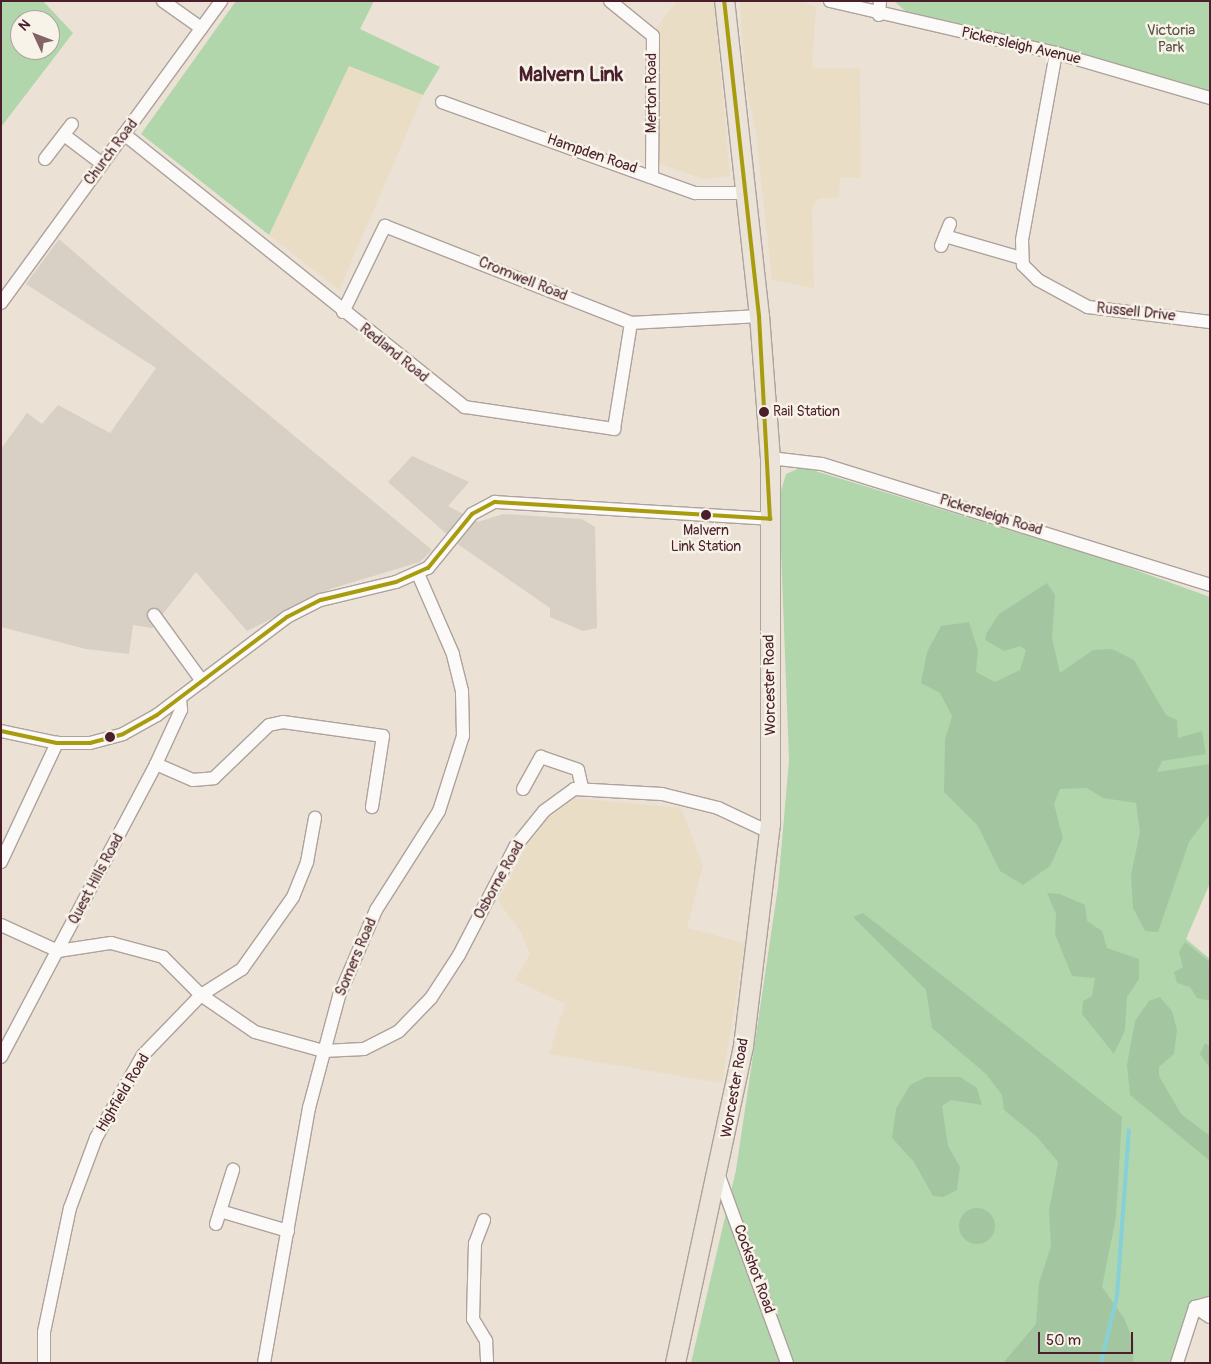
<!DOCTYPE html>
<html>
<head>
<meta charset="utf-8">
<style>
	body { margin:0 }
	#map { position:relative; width:1211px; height:1364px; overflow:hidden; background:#ebe1d5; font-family:Pangolin,sans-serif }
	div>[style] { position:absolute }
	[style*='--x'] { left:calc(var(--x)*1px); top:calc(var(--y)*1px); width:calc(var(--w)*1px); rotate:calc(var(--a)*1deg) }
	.built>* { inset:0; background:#e9ddc6 }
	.industrial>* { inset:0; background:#d8d0c5 }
	.green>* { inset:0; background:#b1d6ac }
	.forest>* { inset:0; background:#a3c6a1 }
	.round { border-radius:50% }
	.stream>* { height:4px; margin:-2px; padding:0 2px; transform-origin:2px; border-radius:2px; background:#88d0d8 }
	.roads { filter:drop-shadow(1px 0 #ada29c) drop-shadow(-1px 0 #ada29c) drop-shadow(0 1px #ada29c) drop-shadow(0 -1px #ada29c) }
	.minor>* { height:12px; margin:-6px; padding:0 6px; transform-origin:6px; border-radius:6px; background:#fcfaf9 }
	.highway>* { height:19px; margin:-9.5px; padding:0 9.5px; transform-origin:9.5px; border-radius:9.5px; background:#ebe3d8 }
	.bus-1>* { height:4px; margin:-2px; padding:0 2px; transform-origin:2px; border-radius:2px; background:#a89b0d }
	.dots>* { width:14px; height:14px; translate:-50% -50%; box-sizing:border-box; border:2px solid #f7f3e8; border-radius:50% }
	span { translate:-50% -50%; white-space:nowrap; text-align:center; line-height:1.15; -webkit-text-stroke:5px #f7f3e8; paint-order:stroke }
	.bus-label { font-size:14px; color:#4a1f2b }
	.left { translate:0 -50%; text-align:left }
	.park-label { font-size:15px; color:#5a5348 }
	.street-label { font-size:15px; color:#4a1f2b }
	.district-label { font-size:20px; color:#4a1f2b; font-weight:700 }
	.frame { position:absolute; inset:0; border:2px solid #4a1f2b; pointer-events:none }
	.north { position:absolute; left:10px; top:10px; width:50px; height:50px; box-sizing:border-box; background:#f7f3e8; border:1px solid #b29e9c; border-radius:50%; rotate:313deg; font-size:14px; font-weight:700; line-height:20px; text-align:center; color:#4a1f2b }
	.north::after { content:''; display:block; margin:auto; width:18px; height:22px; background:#826366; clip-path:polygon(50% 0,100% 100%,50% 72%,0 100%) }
	.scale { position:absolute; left:1038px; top:1332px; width:95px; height:22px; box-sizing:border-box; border:2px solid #4a1f2b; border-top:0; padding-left:6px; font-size:15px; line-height:18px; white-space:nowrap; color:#4a1f2b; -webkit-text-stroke:4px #f7f3e8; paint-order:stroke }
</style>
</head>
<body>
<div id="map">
	<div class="built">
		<div style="clip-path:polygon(677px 1px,714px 1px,730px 176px,704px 179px,657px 163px,655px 29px)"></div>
		<div style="clip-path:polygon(740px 1px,800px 1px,816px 7px,812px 68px,860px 68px,861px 178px,840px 178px,839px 197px,819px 199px,812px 207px,814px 288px,772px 280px,756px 133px,745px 82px)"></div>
		<div style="clip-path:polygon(349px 65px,423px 95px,339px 290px,269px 235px)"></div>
		<div style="clip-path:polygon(575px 798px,681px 808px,703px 865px,687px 928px,745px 943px,722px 1083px,549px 1054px,565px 1004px,515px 980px,530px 954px,521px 932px,498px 901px,525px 848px,548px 818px)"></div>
	</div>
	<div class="industrial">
		<div style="clip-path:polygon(59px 239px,111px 284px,432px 550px,420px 562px,330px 589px,247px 631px,196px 572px,152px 628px,133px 625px,129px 654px,86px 649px,1px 627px,1px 449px,27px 413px,42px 424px,58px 405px,110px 433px,156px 368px,26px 284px)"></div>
		<div style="clip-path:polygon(412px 456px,469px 482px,448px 506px,478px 522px,503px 514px,582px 519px,595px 527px,597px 628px,583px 631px,550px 617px,550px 608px,459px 545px,388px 482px)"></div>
	</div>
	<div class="green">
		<div style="clip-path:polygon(evenodd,1px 1px,43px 1px,73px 33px,1px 127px,1px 1px,20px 20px,50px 20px,50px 50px,20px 50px,20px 20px)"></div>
		<div style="clip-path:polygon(236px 1px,374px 1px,360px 29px,440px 67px,423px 95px,349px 66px,269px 235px,141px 134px)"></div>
		<div style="clip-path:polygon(894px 1px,1210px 1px,1210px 92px,1088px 55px,910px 15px)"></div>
		<div style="clip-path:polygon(802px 467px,1108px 560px,1210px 597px,1210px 883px,1186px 939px,1210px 959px,1210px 1313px,1194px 1323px,1182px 1363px,691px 1363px,736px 1170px,778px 887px,789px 760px,779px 497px,786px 474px)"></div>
	</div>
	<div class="forest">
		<div style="clip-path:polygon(1047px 583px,1055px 595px,1052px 638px,1060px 673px,1093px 650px,1112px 649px,1134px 660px,1166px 715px,1177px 720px,1178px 738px,1202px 731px,1206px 754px,1162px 761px,1157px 772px,1210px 764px,1210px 814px,1189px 842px,1158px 932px,1145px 931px,1133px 908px,1131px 875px,1140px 832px,1136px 803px,1103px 798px,1087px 788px,1060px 789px,1054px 804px,1063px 838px,1050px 866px,1023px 885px,1000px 871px,978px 826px,944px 792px,945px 740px,952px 716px,940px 693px,921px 683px,927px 652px,941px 626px,969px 622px,978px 650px,976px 672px,995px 682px,1020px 670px,1026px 650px,1020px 646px,1004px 651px,985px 640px,986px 634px,999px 614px)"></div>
		<div style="clip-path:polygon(1047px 893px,1060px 894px,1085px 905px,1087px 921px,1102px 931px,1107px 948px,1139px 959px,1139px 979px,1127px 997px,1125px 1030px,1114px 1054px,1082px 1014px,1083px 1001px,1092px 996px,1095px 978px,1072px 976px,1055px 934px,1056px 914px)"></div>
		<div style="clip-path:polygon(863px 913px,1122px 1117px,1116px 1217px,1102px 1287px,1124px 1318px,1134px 1343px,1133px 1363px,1003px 1363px,1036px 1324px,1039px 1283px,1051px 1246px,1049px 1211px,1058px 1162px,1037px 1137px,1004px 1110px,1002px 1095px,986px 1074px,932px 1028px,926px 990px,853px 917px)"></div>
		<div style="clip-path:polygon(1185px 942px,1210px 962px,1210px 1001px,1197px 998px,1190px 987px,1177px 983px,1174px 972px,1183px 967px,1179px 952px)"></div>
		<div style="clip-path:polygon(1160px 997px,1172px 1011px,1177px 1030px,1174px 1054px,1159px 1067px,1159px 1076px,1181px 1114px,1210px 1136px,1210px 1161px,1130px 1095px,1127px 1065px,1135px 1021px,1149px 1001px)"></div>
		<div style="clip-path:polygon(1205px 1043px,1210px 1047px,1210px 1068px,1200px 1054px)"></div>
		<div style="clip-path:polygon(926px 1077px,960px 1077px,977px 1088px,982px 1105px,951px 1100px,942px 1106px,948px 1146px,960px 1167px,957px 1190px,943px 1197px,933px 1196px,914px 1162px,892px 1138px,896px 1109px,910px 1085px)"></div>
		<div class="round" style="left:959px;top:1208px;width:36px;height:36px"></div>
	</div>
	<div class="stream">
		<div style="--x:1101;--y:1363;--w:69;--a:-76.6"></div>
		<div style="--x:1117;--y:1296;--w:166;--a:-85.9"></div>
	</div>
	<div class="roads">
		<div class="minor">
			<div style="--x:163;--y:1;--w:47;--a:35.4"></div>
			<div style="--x:610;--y:1;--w:55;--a:39.1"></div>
			<div style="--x:653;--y:36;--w:139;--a:90.4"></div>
			<div style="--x:830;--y:1;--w:232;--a:13"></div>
			<div style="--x:1056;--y:53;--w:160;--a:16.3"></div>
			<div style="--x:879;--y:15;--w:14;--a:-86"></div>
			<div style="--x:1056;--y:53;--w:190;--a:100.3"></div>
			<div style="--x:1022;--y:240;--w:25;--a:88"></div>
			<div style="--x:1023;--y:265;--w:21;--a:45"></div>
			<div style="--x:1038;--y:280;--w:57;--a:28.4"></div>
			<div style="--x:1088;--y:307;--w:123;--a:7"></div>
			<div style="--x:442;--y:102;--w:269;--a:19.8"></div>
			<div style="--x:695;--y:193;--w:48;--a:0"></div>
			<div style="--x:124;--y:134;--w:437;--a:38.7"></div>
			<div style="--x:465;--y:407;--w:151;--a:8.4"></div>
			<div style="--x:614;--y:429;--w:107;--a:-80.9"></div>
			<div style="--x:64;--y:135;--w:46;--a:37.1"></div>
			<div style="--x:45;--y:159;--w:44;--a:-52.4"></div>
			<div style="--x:945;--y:236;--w:79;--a:16.1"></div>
			<div style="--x:941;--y:246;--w:24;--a:-68"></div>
			<div style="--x:1;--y:303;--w:374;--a:-53.9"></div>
			<div style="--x:343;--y:312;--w:96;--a:-64"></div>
			<div style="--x:385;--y:226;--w:264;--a:21.5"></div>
			<div style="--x:631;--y:323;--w:128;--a:-3.1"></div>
			<div style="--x:770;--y:458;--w:52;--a:6.6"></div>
			<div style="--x:822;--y:464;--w:406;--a:17.3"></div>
			<div style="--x:154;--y:615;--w:82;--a:54"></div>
			<div style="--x:1;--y:731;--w:57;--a:12.1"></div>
			<div style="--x:57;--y:743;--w:33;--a:0"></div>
			<div style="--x:90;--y:743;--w:34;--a:-15"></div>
			<div style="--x:123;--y:734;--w:39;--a:-29"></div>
			<div style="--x:157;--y:715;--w:163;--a:-37"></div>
			<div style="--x:287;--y:617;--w:38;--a:-27"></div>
			<div style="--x:321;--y:600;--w:77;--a:-13.5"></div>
			<div style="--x:396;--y:582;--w:35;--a:-24"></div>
			<div style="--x:428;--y:568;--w:70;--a:-50.8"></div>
			<div style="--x:472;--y:514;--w:26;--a:-28"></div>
			<div style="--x:495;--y:502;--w:276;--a:3.5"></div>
			<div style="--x:156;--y:764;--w:40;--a:23.4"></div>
			<div style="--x:193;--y:780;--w:21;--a:-5"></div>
			<div style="--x:214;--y:778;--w:76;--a:-43.9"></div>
			<div style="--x:269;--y:725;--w:14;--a:-12"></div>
			<div style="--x:283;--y:722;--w:101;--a:8"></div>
			<div style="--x:383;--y:736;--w:72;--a:98.8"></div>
			<div style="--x:523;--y:789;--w:37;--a:-61"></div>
			<div style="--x:541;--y:757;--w:39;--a:19"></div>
			<div style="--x:578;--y:770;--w:18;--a:77"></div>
			<div style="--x:1;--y:862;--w:132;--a:-64.8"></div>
			<div style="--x:1;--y:925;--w:63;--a:24.5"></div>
			<div style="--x:58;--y:951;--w:54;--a:-8.6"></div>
			<div style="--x:111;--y:943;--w:54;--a:15.1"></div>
			<div style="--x:163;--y:957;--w:54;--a:45"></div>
			<div style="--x:201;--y:995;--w:65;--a:34.4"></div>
			<div style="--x:255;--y:1032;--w:71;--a:15.6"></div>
			<div style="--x:323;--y:1051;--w:41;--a:-2.8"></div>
			<div style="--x:364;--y:1049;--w:39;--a:-27"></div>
			<div style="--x:399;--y:1031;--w:46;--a:-45.9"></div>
			<div style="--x:431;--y:998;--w:51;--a:-56.9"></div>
			<div style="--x:459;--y:955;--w:122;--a:-62.6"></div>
			<div style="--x:515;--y:847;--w:46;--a:-51.1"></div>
			<div style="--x:544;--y:811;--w:37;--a:-36"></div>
			<div style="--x:574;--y:789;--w:88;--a:3.3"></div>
			<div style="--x:662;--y:794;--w:58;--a:14"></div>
			<div style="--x:718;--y:808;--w:56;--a:25.2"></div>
			<div style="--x:1;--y:1057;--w:331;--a:-62.1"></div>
			<div style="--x:156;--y:764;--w:60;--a:-65.2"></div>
			<div style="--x:181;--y:710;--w:12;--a:-95"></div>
			<div style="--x:719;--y:1176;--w:199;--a:70"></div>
			<div style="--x:220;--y:1211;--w:71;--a:16.4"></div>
			<div style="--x:484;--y:1220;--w:25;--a:111"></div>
			<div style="--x:475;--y:1243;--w:76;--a:91.5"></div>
			<div style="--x:473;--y:1319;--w:26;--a:59"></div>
			<div style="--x:486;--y:1341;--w:22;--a:87"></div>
			<div style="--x:216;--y:1224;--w:57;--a:-72.5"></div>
			<div style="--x:1195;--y:1307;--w:18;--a:34"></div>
			<div style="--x:44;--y:1363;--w:31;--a:-90"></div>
			<div style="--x:44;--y:1332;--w:127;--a:-78.2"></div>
			<div style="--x:70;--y:1208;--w:75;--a:-69.6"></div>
			<div style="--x:96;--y:1138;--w:95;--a:-60.5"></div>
			<div style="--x:143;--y:1055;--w:83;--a:-46"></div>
			<div style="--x:201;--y:995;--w:49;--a:-32.4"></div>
			<div style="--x:242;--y:969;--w:88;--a:-54.7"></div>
			<div style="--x:293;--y:897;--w:38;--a:-68"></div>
			<div style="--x:307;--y:862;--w:45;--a:-79.7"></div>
			<div style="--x:264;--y:1363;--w:259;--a:-80"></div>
			<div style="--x:309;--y:1108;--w:116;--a:-75"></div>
			<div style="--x:339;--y:996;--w:94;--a:-66.7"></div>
			<div style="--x:376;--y:910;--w:117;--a:-57.5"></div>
			<div style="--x:439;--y:811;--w:79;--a:-72.3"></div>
			<div style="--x:463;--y:736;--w:45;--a:-91.3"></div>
			<div style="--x:462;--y:691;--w:38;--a:-104"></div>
			<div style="--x:453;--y:654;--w:87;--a:-113.6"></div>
			<div style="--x:1177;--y:1363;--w:59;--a:-72.2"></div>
			<div style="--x:1195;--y:1307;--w:16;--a:-15"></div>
		</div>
		<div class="highway">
			<div style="--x:675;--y:1363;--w:324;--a:-77.9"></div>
			<div style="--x:743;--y:1046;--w:224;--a:-83.1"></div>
			<div style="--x:770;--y:824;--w:366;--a:-90"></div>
			<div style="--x:770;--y:458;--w:142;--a:-94.4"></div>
			<div style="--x:759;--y:316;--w:317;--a:-96.3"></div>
		</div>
	</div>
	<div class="bus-1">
		<div style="--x:1;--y:731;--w:57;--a:12.1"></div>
		<div style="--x:57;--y:743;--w:33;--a:0"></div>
		<div style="--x:90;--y:743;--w:34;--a:-15"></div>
		<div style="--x:123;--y:734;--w:39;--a:-29"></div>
		<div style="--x:157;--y:715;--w:163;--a:-37"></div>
		<div style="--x:287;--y:617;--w:38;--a:-27"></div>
		<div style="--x:321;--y:600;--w:77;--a:-13.5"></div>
		<div style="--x:396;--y:582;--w:35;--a:-24"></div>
		<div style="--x:428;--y:568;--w:70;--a:-50.8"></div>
		<div style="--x:472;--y:514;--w:26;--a:-28"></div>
		<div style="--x:495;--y:502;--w:276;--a:3.5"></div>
		<div style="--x:770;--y:519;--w:203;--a:-93.1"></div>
		<div style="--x:759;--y:316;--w:317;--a:-96.3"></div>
	</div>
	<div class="dots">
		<div style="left:764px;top:412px;background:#4a1f2b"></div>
		<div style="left:706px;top:515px;background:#4a1f2b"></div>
		<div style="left:110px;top:737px;background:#4a1f2b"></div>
	</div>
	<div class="bus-label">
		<span class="left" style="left:773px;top:412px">Rail Station</span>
		<span style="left:706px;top:539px">Malvern<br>Link Station</span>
	</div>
	<div class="park-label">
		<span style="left:1171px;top:39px">Victoria<br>Park</span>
	</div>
	<div class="street-label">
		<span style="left:1021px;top:46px;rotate:13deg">Pickersleigh Avenue</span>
		<span style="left:652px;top:93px;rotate:-90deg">Merton Road</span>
		<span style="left:111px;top:152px;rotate:-53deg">Church Road</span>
		<span style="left:592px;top:154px;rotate:19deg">Hampden Road</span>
		<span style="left:523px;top:279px;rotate:22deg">Cromwell Road</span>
		<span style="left:1136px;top:312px;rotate:6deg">Russell Drive</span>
		<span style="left:394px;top:353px;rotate:39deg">Redland Road</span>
		<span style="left:991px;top:515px;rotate:17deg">Pickersleigh Road</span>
		<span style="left:770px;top:685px;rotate:-91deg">Worcester Road</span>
		<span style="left:96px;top:879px;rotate:-62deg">Quest Hills Road</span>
		<span style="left:499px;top:880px;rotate:-61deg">Osborne Road</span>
		<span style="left:356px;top:957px;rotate:-67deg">Somers Road</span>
		<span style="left:735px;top:1088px;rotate:-80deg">Worcester Road</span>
		<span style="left:123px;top:1093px;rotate:-59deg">Highfield Road</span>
		<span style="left:754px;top:1269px;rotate:70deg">Cockshot Road</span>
	</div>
	<div class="district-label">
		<span style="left:571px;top:74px">Malvern Link</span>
	</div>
	<div class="frame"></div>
	<div class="north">N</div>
	<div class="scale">50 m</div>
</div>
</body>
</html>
